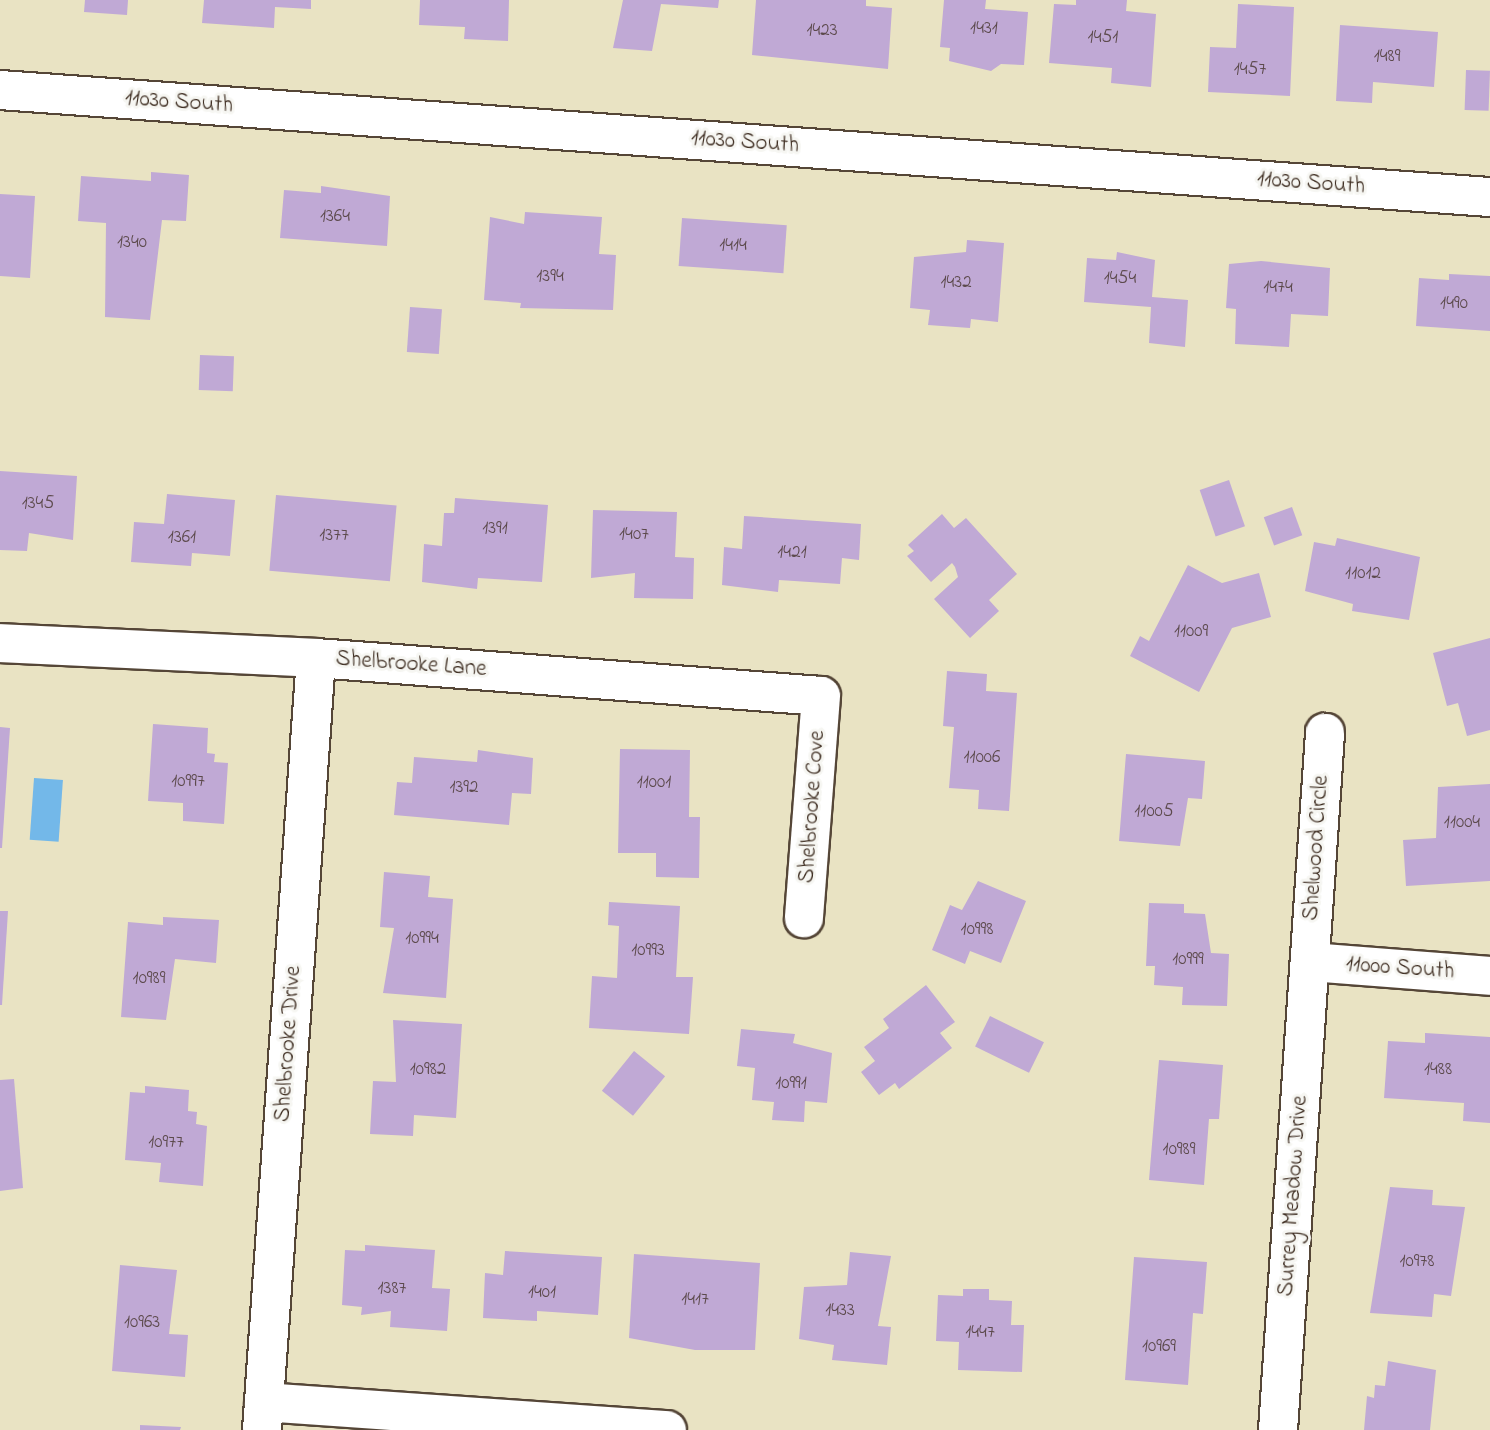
<!DOCTYPE html>
<html>
<head>
<meta charset="utf-8">
<style>
	body { margin:0 }
	#map { position:relative; width:1490px; height:1430px; overflow:hidden; background:#e9e3c3; font-family:"Indie Flower",sans-serif }
	div>[style] { position:absolute }
	[style*='--x'] { left:calc(var(--x)*1px); top:calc(var(--y)*1px); width:calc(var(--w)*1px); rotate:calc(var(--a)*1deg) }
	.water>* { inset:0; background:#73b8e9; transform-origin:0 0 }
	.building>* { inset:0; background:#c0a9d5; transform-origin:0 0 }
	.roads { filter:drop-shadow(2px 0 #554637) drop-shadow(-2px 0 #554637) drop-shadow(0 2px #554637) drop-shadow(0 -2px #554637) }
	.minor>* { height:38px; margin:-19px; padding:0 19px; transform-origin:19px; border-radius:19px; background:#fff }
	span { translate:-50% -50%; white-space:nowrap; text-align:center; line-height:1.15; -webkit-text-stroke:6px #f6f6f2; paint-order:stroke }
	.number-label { font-size:19px; color:#5c4a4c }
	.number-label span { -webkit-text-stroke-width:0 }
	.street-label { font-size:23px; color:#3b2a1e }
</style>
</head>
<body>
<div id="map">
	<div class="water">
		<div style="left:34px;top:778px;width:29px;height:62px;rotate:4deg"></div>
	</div>
	<div class="building">
		<div style="clip-path:polygon(85px 0,128px 0,127px 15px,84px 12px)"></div>
		<div style="clip-path:polygon(204px 0,311px 0,311px 9px,275px 7px,274px 28px,202px 23px)"></div>
		<div style="clip-path:polygon(420px 0,509px 0,508px 41px,464px 39px,465px 27px,419px 25px)"></div>
		<div style="clip-path:polygon(623px 0,719px 0,718px 8px,661px 4px,652px 51px,613px 48px)"></div>
		<div style="clip-path:polygon(756px 0,866px 0,866px 6px,892px 8px,888px 69px,752px 55px)"></div>
		<div style="clip-path:polygon(944px 0,986px 0,985px 9px,1028px 12px,1024px 65px,1001px 64px,991px 71px,949px 61px,950px 48px,940px 47px)"></div>
		<div style="clip-path:polygon(1076px 0,1127px 0,1126px 11px,1156px 14px,1151px 87px,1111px 83px,1112px 68px,1049px 63px,1054px 4px,1076px 5px)"></div>
		<div style="clip-path:polygon(1238px 4px,1294px 7px,1290px 96px,1208px 92px,1210px 47px,1236px 48px)"></div>
		<div style="clip-path:polygon(1340px 25px,1438px 32px,1434px 87px,1373px 82px,1372px 103px,1336px 101px)"></div>
		<div style="left:1466px;top:70px;width:24px;height:40px;rotate:2deg"></div>
		<div style="clip-path:polygon(151px 172px,189px 175px,186px 221px,162px 220px,150px 320px,105px 317px,106px 223px,78px 221px,81px 176px,151px 181px)"></div>
		<div style="clip-path:polygon(321px 186px,390px 196px,387px 246px,280px 238px,284px 190px,321px 193px)"></div>
		<div style="clip-path:polygon(0 194px,35px 196px,30px 278px,0 276px)"></div>
		<div style="clip-path:polygon(525px 212px,602px 217px,599px 254px,616px 255px,613px 310px,520px 308px,521px 303px,484px 300px,490px 217px,524px 224px)"></div>
		<div style="left:682px;top:218px;width:105px;height:48px;rotate:4deg"></div>
		<div style="clip-path:polygon(967px 240px,1004px 243px,998px 322px,971px 319px,970px 328px,928px 325px,930px 310px,910px 308px,914px 257px,966px 252px)"></div>
		<div style="clip-path:polygon(1117px 252px,1155px 260px,1152px 297px,1188px 300px,1185px 347px,1149px 343px,1151px 307px,1084px 302px,1087px 258px,1116px 260px)"></div>
		<div style="clip-path:polygon(1261px 261px,1330px 268px,1328px 316px,1291px 314px,1289px 347px,1235px 344px,1236px 309px,1226px 308px,1229px 264px)"></div>
		<div style="clip-path:polygon(1449px 274px,1490px 276px,1490px 331px,1416px 326px,1419px 278px,1449px 280px)"></div>
		<div style="left:410px;top:307px;width:32px;height:45px;rotate:4deg"></div>
		<div style="left:200px;top:355px;width:34px;height:35px;rotate:2deg"></div>
		<div style="clip-path:polygon(0 471px,77px 476px,73px 540px,29px 533px,27px 551px,0 550px)"></div>
		<div style="left:1229px;top:480px;width:49px;height:31px;rotate:71deg"></div>
		<div style="clip-path:polygon(167px 494px,235px 500px,230px 556px,192px 553px,191px 566px,131px 562px,134px 522px,164px 524px)"></div>
		<div style="left:276px;top:495px;width:121px;height:76px;rotate:5deg"></div>
		<div style="clip-path:polygon(455px 498px,548px 505px,542px 582px,478px 578px,477px 589px,422px 582px,424px 544px,442px 546px,444px 513px,454px 513px)"></div>
		<div style="left:1292px;top:507px;width:30px;height:30px;rotate:70deg"></div>
		<div style="clip-path:polygon(593px 510px,677px 512px,675px 557px,694px 558px,693px 599px,634px 598px,635px 573px,591px 578px)"></div>
		<div style="clip-path:polygon(942px 514px,954px 528px,966px 518px,1017px 574px,989px 600px,999px 611px,970px 638px,934px 599px,958px 577px,955px 567px,952px 563px,931px 582px,907px 556px,914px 551px,908px 545px)"></div>
		<div style="clip-path:polygon(744px 516px,861px 524px,859px 560px,842px 558px,840px 584px,779px 580px,778px 592px,722px 585px,724px 547px,742px 549px)"></div>
		<div style="clip-path:polygon(1337px 538px,1420px 557px,1409px 620px,1352px 611px,1353px 604px,1305px 591px,1314px 542px,1335px 546px)"></div>
		<div style="clip-path:polygon(1188px 565px,1222px 583px,1259px 573px,1271px 617px,1232px 628px,1199px 692px,1130px 656px,1140px 636px,1149px 641px)"></div>
		<div style="clip-path:polygon(1490px 638px,1490px 730px,1467px 736px,1458px 703px,1447px 706px,1433px 653px)"></div>
		<div style="clip-path:polygon(947px 671px,987px 674px,986px 691px,1017px 693px,1009px 811px,978px 809px,979px 790px,949px 788px,954px 727px,943px 726px)"></div>
		<div style="clip-path:polygon(153px 724px,208px 728px,207px 753px,215px 754px,214px 762px,228px 763px,224px 824px,183px 821px,183px 803px,148px 801px)"></div>
		<div style="clip-path:polygon(0 727px,10px 728px,2px 848px,0 848px)"></div>
		<div style="clip-path:polygon(620px 749px,690px 750px,689px 817px,700px 817px,699px 878px,656px 877px,656px 853px,618px 853px)"></div>
		<div style="clip-path:polygon(478px 750px,533px 758px,531px 794px,512px 793px,509px 825px,394px 815px,397px 782px,412px 783px,414px 757px,477px 762px)"></div>
		<div style="clip-path:polygon(1126px 754px,1205px 761px,1202px 799px,1188px 798px,1180px 846px,1119px 841px)"></div>
		<div style="clip-path:polygon(1490px 784px,1490px 881px,1406px 886px,1403px 840px,1436px 838px,1438px 787px)"></div>
		<div style="clip-path:polygon(384px 872px,430px 876px,428px 897px,453px 899px,446px 998px,383px 993px,394px 928px,380px 927px)"></div>
		<div style="clip-path:polygon(978px 881px,1026px 901px,1001px 963px,970px 951px,965px 964px,932px 950px,950px 905px,962px 910px)"></div>
		<div style="clip-path:polygon(609px 902px,680px 906px,676px 977px,693px 977px,689px 1034px,589px 1028px,592px 976px,617px 978px,619px 926px,608px 925px)"></div>
		<div style="clip-path:polygon(1149px 903px,1184px 904px,1184px 913px,1205px 914px,1211px 953px,1229px 954px,1227px 1006px,1182px 1005px,1183px 987px,1154px 985px,1155px 966px,1146px 966px)"></div>
		<div style="clip-path:polygon(0 911px,8px 911px,2px 1005px,0 1005px)"></div>
		<div style="clip-path:polygon(163px 917px,219px 920px,216px 963px,175px 959px,166px 1020px,121px 1017px,128px 922px,163px 925px)"></div>
		<div style="clip-path:polygon(926px 985px,955px 1022px,940px 1033px,952px 1048px,899px 1089px,895px 1083px,879px 1095px,861px 1072px,875px 1061px,864px 1047px,889px 1028px,883px 1019px)"></div>
		<div style="left:990px;top:1016px;width:60px;height:34px;rotate:26deg"></div>
		<div style="clip-path:polygon(393px 1020px,462px 1024px,456px 1118px,414px 1115px,413px 1136px,370px 1134px,373px 1081px,396px 1082px)"></div>
		<div style="clip-path:polygon(741px 1029px,795px 1034px,793px 1043px,832px 1053px,827px 1103px,805px 1101px,804px 1122px,772px 1120px,774px 1102px,752px 1100px,755px 1068px,737px 1066px)"></div>
		<div style="clip-path:polygon(1425px 1033px,1490px 1037px,1490px 1123px,1463px 1121px,1464px 1103px,1384px 1098px,1388px 1041px,1425px 1043px)"></div>
		<div style="left:634px;top:1051px;width:40px;height:51px;rotate:39deg"></div>
		<div style="clip-path:polygon(1159px 1060px,1223px 1065px,1219px 1119px,1209px 1119px,1204px 1185px,1149px 1180px)"></div>
		<div style="clip-path:polygon(14px 1079px,23px 1188px,0 1191px,0 1080px)"></div>
		<div style="clip-path:polygon(145px 1086px,189px 1090px,188px 1111px,197px 1112px,196px 1124px,207px 1126px,203px 1186px,159px 1182px,161px 1163px,125px 1160px,130px 1092px,145px 1093px)"></div>
		<div style="clip-path:polygon(1390px 1187px,1433px 1190px,1432px 1205px,1465px 1207px,1451px 1296px,1434px 1294px,1432px 1317px,1370px 1313px)"></div>
		<div style="clip-path:polygon(365px 1245px,435px 1250px,432px 1288px,450px 1289px,447px 1331px,390px 1327px,391px 1311px,361px 1315px,362px 1307px,342px 1305px,345px 1250px,365px 1251px)"></div>
		<div style="clip-path:polygon(505px 1251px,602px 1257px,598px 1315px,537px 1311px,537px 1321px,483px 1318px,485px 1273px,503px 1275px)"></div>
		<div style="clip-path:polygon(850px 1252px,891px 1256px,878px 1326px,891px 1327px,887px 1365px,832px 1360px,834px 1345px,799px 1339px,804px 1287px,847px 1285px)"></div>
		<div style="clip-path:polygon(634px 1254px,760px 1263px,755px 1350px,695px 1350px,629px 1338px)"></div>
		<div style="clip-path:polygon(1134px 1257px,1207px 1262px,1203px 1314px,1193px 1313px,1188px 1385px,1125px 1380px)"></div>
		<div style="clip-path:polygon(120px 1265px,177px 1270px,169px 1334px,188px 1335px,185px 1377px,112px 1371px)"></div>
		<div style="clip-path:polygon(963px 1289px,989px 1289px,989px 1300px,1012px 1301px,1011px 1325px,1024px 1325px,1022px 1372px,958px 1370px,959px 1342px,936px 1341px,938px 1295px,963px 1296px)"></div>
		<div style="clip-path:polygon(1388px 1361px,1436px 1370px,1430px 1430px,1364px 1430px,1367px 1396px,1374px 1398px,1375px 1385px,1385px 1386px)"></div>
		<div style="clip-path:polygon(140px 1425px,181px 1427px,180px 1430px,140px 1430px)"></div>
	</div>
	<div class="roads">
		<div class="minor">
			<div style="--x:0;--y:90;--w:1494;--a:4.11"></div>
			<div style="--x:0;--y:643;--w:316;--a:2.7"></div>
			<div style="--x:316;--y:658;--w:506;--a:4.3"></div>
			<div style="--x:821;--y:696;--w:223;--a:94.4"></div>
			<div style="--x:1310;--y:962;--w:181;--a:4.4"></div>
			<div style="--x:264;--y:1402;--w:404;--a:4"></div>
			<div style="--x:262;--y:1430;--w:774;--a:-86"></div>
			<div style="--x:1278;--y:1430;--w:699;--a:-86.14"></div>
		</div>
	</div>
	<div class="number-label">
		<span style="left:984px;top:29px">1431</span>
		<span style="left:822px;top:31px">1423</span>
		<span style="left:1103px;top:38px">1451</span>
		<span style="left:1387px;top:57px">1489</span>
		<span style="left:1250px;top:70px">1457</span>
		<span style="left:335px;top:217px">1364</span>
		<span style="left:132px;top:243px">1340</span>
		<span style="left:733px;top:246px">1414</span>
		<span style="left:550px;top:277px">1394</span>
		<span style="left:1120px;top:279px">1454</span>
		<span style="left:956px;top:283px">1432</span>
		<span style="left:1278px;top:288px">1474</span>
		<span style="left:1454px;top:304px">1490</span>
		<span style="left:38px;top:504px">1345</span>
		<span style="left:495px;top:529px">1391</span>
		<span style="left:634px;top:535px">1407</span>
		<span style="left:334px;top:536px">1377</span>
		<span style="left:182px;top:538px">1361</span>
		<span style="left:792px;top:553px">1421</span>
		<span style="left:1363px;top:574px">11012</span>
		<span style="left:1191px;top:632px">11009</span>
		<span style="left:982px;top:758px">11006</span>
		<span style="left:188px;top:782px">10997</span>
		<span style="left:654px;top:783px">11001</span>
		<span style="left:464px;top:788px">1392</span>
		<span style="left:1154px;top:812px">11005</span>
		<span style="left:1462px;top:823px">11004</span>
		<span style="left:977px;top:930px">10998</span>
		<span style="left:422px;top:939px">10994</span>
		<span style="left:648px;top:951px">10993</span>
		<span style="left:1188px;top:960px">10999</span>
		<span style="left:149px;top:979px">10989</span>
		<span style="left:428px;top:1070px">10982</span>
		<span style="left:1438px;top:1070px">1488</span>
		<span style="left:791px;top:1084px">10991</span>
		<span style="left:166px;top:1143px">10977</span>
		<span style="left:1179px;top:1150px">10989</span>
		<span style="left:1417px;top:1262px">10978</span>
		<span style="left:392px;top:1289px">1387</span>
		<span style="left:542px;top:1293px">1401</span>
		<span style="left:695px;top:1300px">1417</span>
		<span style="left:840px;top:1311px">1433</span>
		<span style="left:142px;top:1323px">10963</span>
		<span style="left:980px;top:1333px">1447</span>
		<span style="left:1159px;top:1347px">10969</span>
	</div>
	<div class="street-label">
		<span style="left:179px;top:103px;rotate:4deg">11030 South</span>
		<span style="left:745px;top:143px;rotate:4deg">11030 South</span>
		<span style="left:1311px;top:184px;rotate:4deg">11030 South</span>
		<span style="left:411px;top:665px;rotate:4deg">Shelbrooke Lane</span>
		<span style="left:813px;top:807px;rotate:-86deg">Shelbrooke Cove</span>
		<span style="left:1317px;top:848px;rotate:-86deg">Shelwood Circle</span>
		<span style="left:1400px;top:969px;rotate:4deg">11000 South</span>
		<span style="left:289px;top:1044px;rotate:-86deg">Shelbrooke Drive</span>
		<span style="left:1294px;top:1196px;rotate:-86deg">Surrey Meadow Drive</span>
	</div>
</div>
</body>
</html>
